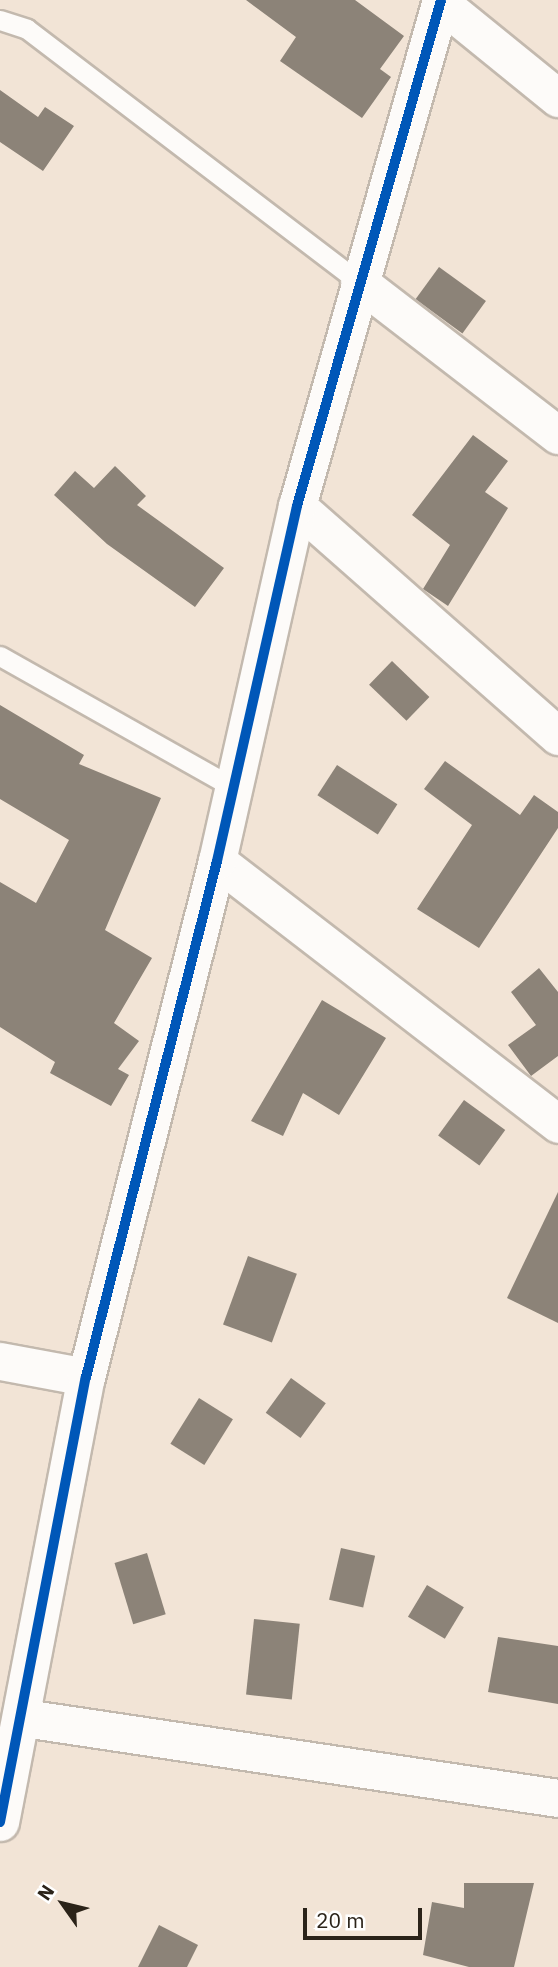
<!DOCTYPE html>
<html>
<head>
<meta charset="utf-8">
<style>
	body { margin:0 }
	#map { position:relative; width:558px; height:1967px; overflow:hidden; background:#f2e4d6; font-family:"IBM Plex Sans",sans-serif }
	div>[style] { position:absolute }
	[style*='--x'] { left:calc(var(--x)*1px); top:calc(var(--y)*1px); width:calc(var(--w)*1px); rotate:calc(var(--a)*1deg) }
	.building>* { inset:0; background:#8c8378; transform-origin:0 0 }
	.roads { filter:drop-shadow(2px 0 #c3b9ae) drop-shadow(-2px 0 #c3b9ae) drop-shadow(0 2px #c3b9ae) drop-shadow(0 -2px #c3b9ae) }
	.lane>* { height:19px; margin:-9.5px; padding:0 9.5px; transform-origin:9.5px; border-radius:9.5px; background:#fdfbf9 }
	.street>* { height:37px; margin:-18.5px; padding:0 18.5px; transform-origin:18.5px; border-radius:18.5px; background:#fdfbf9 }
	.cycleway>* { height:10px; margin:-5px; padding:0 5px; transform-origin:5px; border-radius:5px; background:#0057b8 }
	span { translate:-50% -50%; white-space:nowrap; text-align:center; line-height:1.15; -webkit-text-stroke:7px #fff; paint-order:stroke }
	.north { position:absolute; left:28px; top:1869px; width:70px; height:70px; -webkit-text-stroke:5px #fff; paint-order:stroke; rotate:304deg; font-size:19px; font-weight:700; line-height:28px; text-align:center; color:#2b2319 }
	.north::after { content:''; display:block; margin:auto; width:24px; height:32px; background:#2b2319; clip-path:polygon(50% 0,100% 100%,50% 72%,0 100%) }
	.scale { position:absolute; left:303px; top:1908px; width:119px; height:32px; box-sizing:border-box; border:4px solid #2b2319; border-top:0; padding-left:9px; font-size:21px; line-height:24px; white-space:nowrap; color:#2b2319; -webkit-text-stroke:5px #fff; paint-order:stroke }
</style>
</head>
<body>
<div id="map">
	<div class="building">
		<div style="clip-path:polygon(246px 0,355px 0,404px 36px,380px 69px,391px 77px,362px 118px,280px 61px,296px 37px)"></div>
		<div style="clip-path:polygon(0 90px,38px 117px,45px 107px,74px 126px,43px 171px,0 142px)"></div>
		<div style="left:439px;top:267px;width:58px;height:40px;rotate:36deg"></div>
		<div style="clip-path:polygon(473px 435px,508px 461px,485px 492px,508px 508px,448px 606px,423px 589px,450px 545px,412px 515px)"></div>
		<div style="clip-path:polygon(115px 466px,146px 496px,137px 505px,224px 568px,195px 607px,107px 544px,54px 495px,75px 471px,94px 488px)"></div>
		<div style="left:392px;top:661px;width:52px;height:33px;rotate:44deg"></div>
		<div style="clip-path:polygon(0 705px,84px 755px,79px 764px,161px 798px,105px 930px,152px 958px,114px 1023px,139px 1041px,118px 1069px,129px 1075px,111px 1106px,50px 1073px,55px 1062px,0 1027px,0 882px,36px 903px,69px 840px,0 799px)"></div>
		<div style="clip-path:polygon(445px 761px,520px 815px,534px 795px,558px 812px,558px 828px,479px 948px,417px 909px,472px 825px,424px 789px)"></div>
		<div style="left:337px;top:765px;width:72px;height:36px;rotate:33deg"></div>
		<div style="clip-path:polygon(539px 968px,558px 992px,558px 1056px,531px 1076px,508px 1045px,536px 1025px,511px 992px)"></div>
		<div style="clip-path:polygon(322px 1000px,386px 1038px,339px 1115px,303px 1093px,283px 1136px,251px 1121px)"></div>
		<div style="left:464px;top:1100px;width:51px;height:44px;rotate:36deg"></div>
		<div style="clip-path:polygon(558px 1192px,558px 1323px,507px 1298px)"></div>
		<div style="left:248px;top:1256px;width:52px;height:73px;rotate:20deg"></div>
		<div style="left:291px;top:1378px;width:43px;height:43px;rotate:36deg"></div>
		<div style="left:199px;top:1398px;width:40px;height:54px;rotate:32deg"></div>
		<div style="left:341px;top:1548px;width:35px;height:53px;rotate:13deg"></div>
		<div style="left:147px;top:1553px;width:64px;height:34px;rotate:73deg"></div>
		<div style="left:427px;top:1585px;width:43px;height:37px;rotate:31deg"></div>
		<div style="left:254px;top:1619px;width:46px;height:76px;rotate:6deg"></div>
		<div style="clip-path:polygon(498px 1637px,558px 1646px,558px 1704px,488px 1692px)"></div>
		<div style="clip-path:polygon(464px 1883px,534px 1883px,514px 1967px,469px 1967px,423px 1955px,432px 1902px,464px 1908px)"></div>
		<div style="clip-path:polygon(159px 1925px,198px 1945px,187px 1967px,138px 1967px)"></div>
	</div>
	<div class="roads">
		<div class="lane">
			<div style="--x:0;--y:20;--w:28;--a:18"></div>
			<div style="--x:27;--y:29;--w:417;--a:37.3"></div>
			<div style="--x:0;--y:656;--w:269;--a:29.4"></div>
		</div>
		<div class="street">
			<div style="--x:441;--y:3;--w:151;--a:39.1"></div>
			<div style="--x:359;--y:282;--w:251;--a:37.6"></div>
			<div style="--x:297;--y:506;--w:348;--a:41.4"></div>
			<div style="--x:217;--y:861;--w:431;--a:37.6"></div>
			<div style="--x:0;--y:1361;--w:87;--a:10.5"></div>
			<div style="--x:24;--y:1718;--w:540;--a:8.52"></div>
			<div style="--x:0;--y:1822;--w:453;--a:-79.1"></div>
			<div style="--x:86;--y:1377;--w:532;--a:-75.75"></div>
			<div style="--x:217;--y:861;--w:364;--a:-77.3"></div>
			<div style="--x:297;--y:506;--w:526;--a:-74.11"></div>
		</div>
	</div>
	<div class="cycleway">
		<div style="--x:0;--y:1822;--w:453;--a:-79.1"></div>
		<div style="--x:86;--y:1377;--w:532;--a:-75.75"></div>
		<div style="--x:217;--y:861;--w:364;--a:-77.3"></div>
		<div style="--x:297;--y:506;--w:526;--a:-74.11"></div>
	</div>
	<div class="north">N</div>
	<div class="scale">20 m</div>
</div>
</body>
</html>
